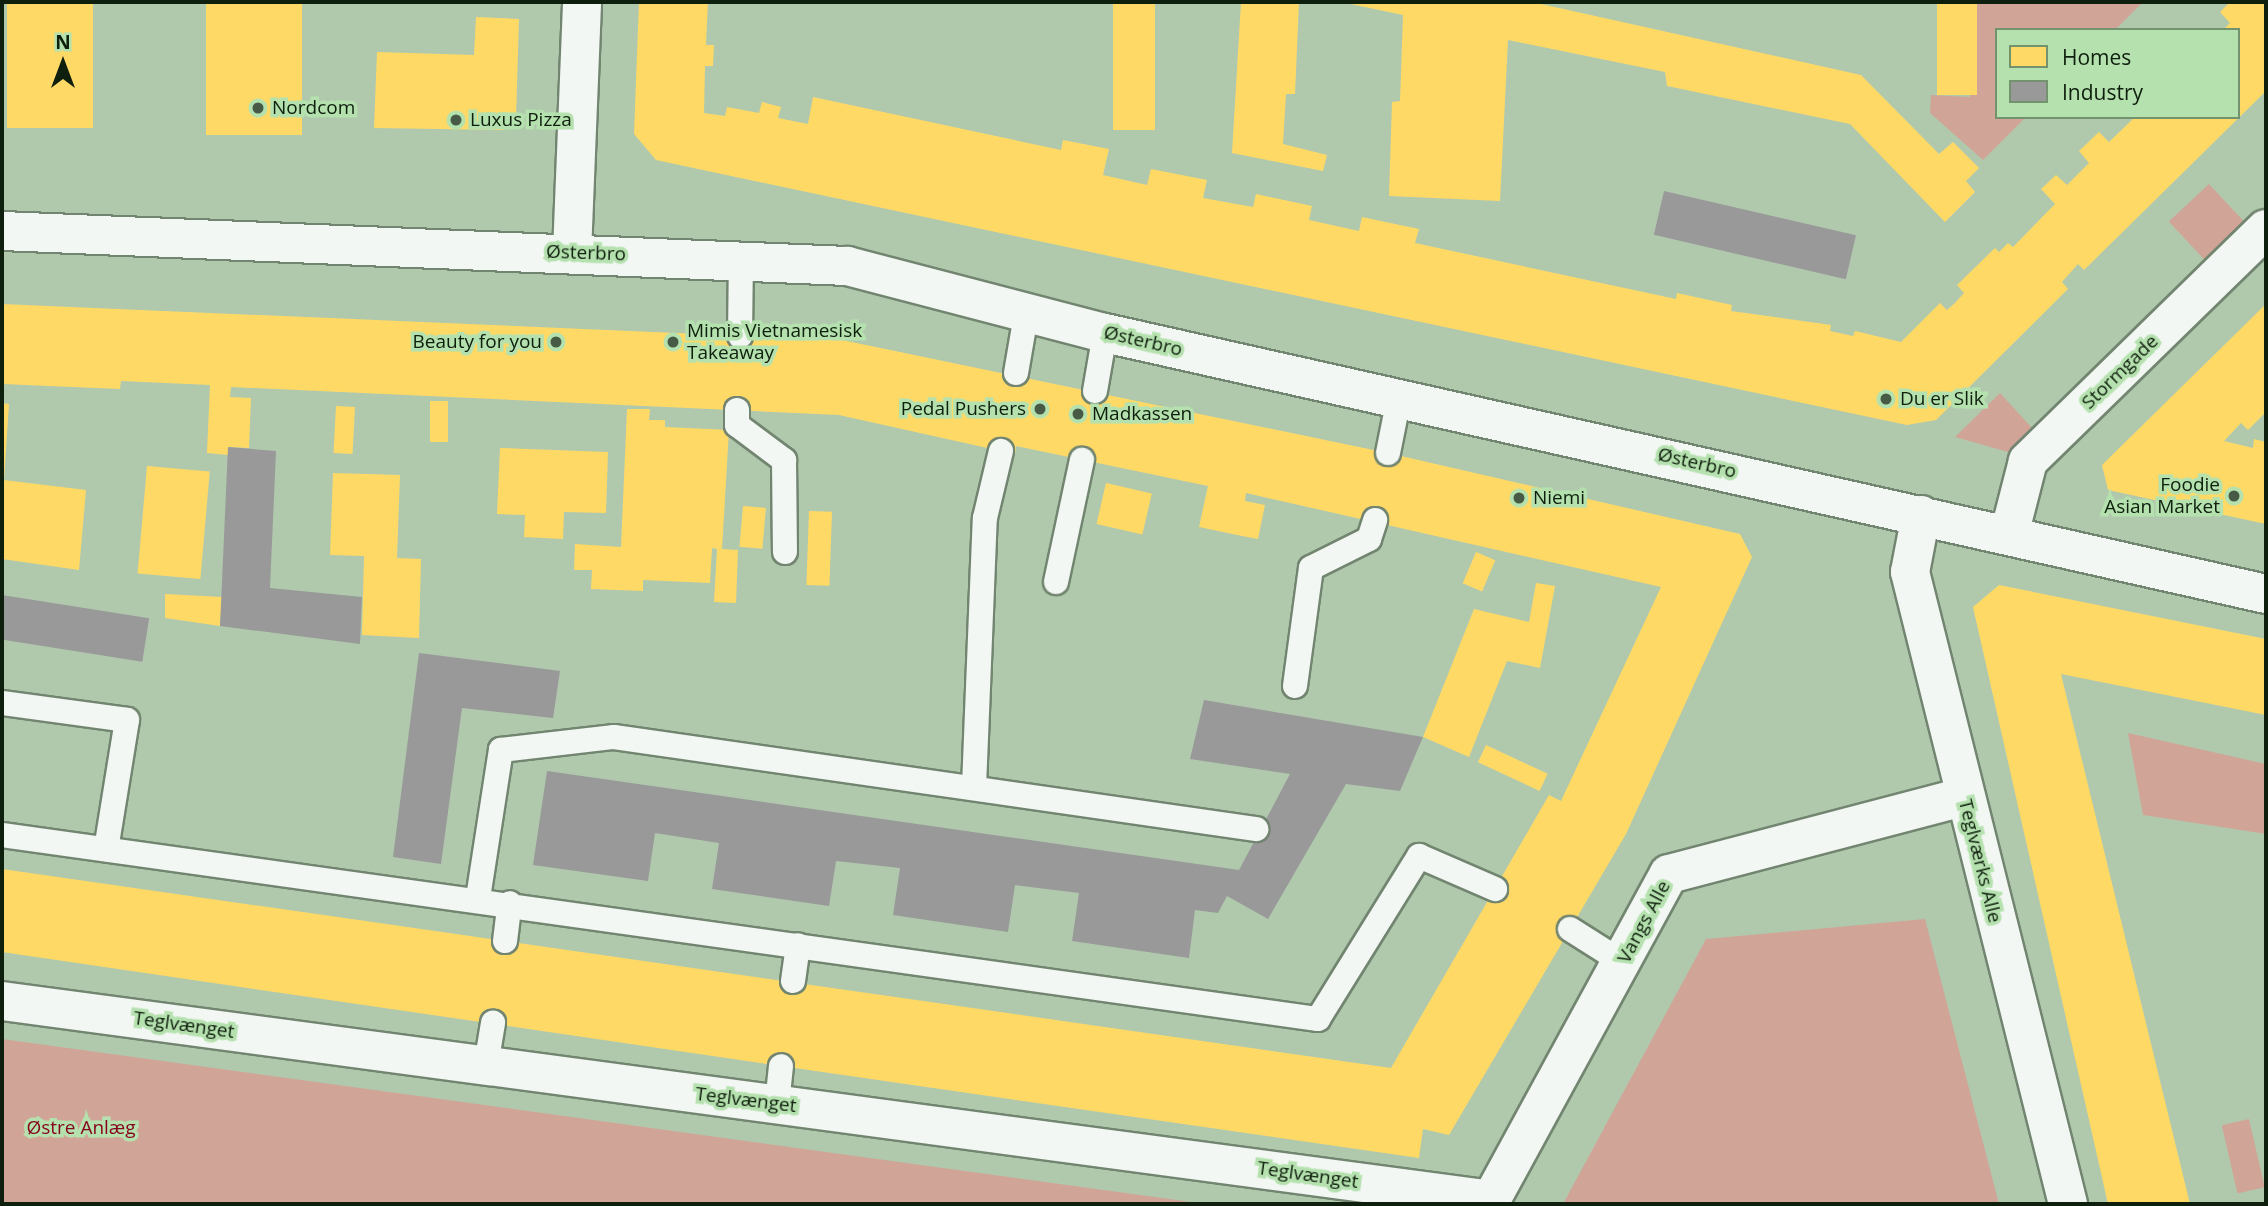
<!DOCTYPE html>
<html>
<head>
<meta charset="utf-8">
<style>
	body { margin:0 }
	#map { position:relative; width:2268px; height:1206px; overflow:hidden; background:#b0c9ad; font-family:"Open Sans",sans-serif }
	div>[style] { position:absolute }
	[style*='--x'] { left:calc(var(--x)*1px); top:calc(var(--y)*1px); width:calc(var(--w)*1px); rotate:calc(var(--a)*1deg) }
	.green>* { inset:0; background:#d0a597; transform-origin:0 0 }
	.homes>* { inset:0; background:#ffd966; transform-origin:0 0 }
	.industry>* { inset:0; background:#999; transform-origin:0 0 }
	.roads { filter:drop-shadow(2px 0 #728570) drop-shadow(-2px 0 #728570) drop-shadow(0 2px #728570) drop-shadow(0 -2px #728570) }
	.lane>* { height:24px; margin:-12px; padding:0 12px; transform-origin:12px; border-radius:12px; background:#f3f7f3 }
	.street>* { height:38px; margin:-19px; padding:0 19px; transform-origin:19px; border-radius:19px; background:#f3f7f3 }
	.secondary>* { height:38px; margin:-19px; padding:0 19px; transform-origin:19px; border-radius:19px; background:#f3f7f3 }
	.dots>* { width:19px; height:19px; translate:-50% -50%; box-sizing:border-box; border:4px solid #b5e1af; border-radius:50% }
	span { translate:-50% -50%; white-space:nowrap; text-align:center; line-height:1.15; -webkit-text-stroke:7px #b5e1af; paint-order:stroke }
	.poi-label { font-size:19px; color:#0f1f0d }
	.left { translate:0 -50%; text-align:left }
	.right { translate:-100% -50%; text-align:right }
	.street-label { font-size:19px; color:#0f1f0d }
	.park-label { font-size:19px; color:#85041c }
	.frame { position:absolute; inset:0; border:4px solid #0f1f0d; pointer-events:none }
	.legend { position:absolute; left:1995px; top:28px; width:245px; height:91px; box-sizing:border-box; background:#b5e1af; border:2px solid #73936e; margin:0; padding:9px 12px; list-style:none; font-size:21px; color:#0f1f0d }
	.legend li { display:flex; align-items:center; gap:14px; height:35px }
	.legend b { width:35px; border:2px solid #73936e }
	.north { position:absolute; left:28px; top:28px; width:70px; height:70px; -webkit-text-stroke:5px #b5e1af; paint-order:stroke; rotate:0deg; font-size:19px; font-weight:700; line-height:28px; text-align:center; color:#0f1f0d }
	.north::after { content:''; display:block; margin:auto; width:24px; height:32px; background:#0f1f0d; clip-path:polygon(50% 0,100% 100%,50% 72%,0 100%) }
</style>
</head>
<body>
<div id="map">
	<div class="green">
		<div style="clip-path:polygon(1977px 2px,2143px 2px,2115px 30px,1997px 30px,1997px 117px,2026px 117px,1983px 160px,1930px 113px,1931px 95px,1970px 97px)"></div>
		<div style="left:2209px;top:184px;width:52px;height:55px;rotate:47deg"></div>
		<div style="clip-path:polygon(2000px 393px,2033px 429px,2008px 452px,1955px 437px)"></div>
		<div style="clip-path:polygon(2128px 733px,2266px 764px,2266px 834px,2143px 815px)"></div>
		<div style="clip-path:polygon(1925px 919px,1999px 1204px,1563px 1204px,1706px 939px)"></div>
		<div style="clip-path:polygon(2px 1039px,1206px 1204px,2px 1204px)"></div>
		<div style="left:2249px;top:1119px;width:70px;height:28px;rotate:77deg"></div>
	</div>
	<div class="homes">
		<div style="left:7px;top:2px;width:86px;height:126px"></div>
		<div style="left:206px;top:2px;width:96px;height:133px"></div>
		<div style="clip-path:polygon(639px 2px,708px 2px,706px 45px,714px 45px,713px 66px,705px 66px,704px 113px,725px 116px,727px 107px,759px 113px,762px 102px,781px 107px,778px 118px,808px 124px,813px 97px,1061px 150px,1063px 140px,1109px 149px,1103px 175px,1147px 185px,1151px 169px,1207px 180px,1203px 198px,1253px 207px,1256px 194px,1312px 206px,1309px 220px,1359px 231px,1362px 217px,1419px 229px,1415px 243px,1676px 299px,1677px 293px,1732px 305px,1731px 311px,1831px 325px,1830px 331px,1853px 336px,1855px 331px,1901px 342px,1940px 303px,1947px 310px,1955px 303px,1964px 293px,1957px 285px,1995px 248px,1999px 252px,2008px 243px,2013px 247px,2055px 204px,2041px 189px,2056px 175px,2067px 185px,2089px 163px,2079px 151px,2099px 132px,2109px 142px,2135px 117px,2238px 117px,2238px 30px,2223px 30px,2230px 23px,2220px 12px,2230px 2px,2266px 2px,2266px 91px,2084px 270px,2078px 264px,2062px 282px,2068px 289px,1936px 420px,1907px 425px,656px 160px,634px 134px)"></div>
		<div style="left:1113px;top:2px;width:42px;height:128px"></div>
		<div style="clip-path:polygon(1241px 2px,1299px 2px,1295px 94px,1286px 94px,1283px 144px,1327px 155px,1323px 171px,1232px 153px)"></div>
		<div style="clip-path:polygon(1341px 2px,1532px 2px,1861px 75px,1939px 154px,1953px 142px,1979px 168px,1966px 181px,1975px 192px,1945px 222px,1850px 124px,1667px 86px,1665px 72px,1508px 40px,1500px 201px,1389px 196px,1392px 102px,1400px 101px,1403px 15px)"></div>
		<div style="left:1937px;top:2px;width:40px;height:93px"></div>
		<div style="clip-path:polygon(476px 17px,519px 19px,516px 119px,504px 130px,374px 128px,377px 52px,474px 55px)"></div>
		<div style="clip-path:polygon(2px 304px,842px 340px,1388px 453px,1740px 534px,1752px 557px,1626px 834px,1449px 1135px,1423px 1129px,1419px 1158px,781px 1066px,2px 952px,2px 869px,1391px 1068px,1549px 795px,1561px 801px,1661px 587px,1246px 493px,1245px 501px,1265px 505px,1258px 539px,1237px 535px,1199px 527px,1208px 486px,1016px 446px,1015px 454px,1001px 451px,839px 415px,231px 387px,230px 397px,251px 398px,249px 448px,228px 447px,228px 455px,207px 453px,210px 385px,121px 381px,120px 389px,2px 384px)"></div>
		<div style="clip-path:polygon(2266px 304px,2266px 412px,2248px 430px,2241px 423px,2224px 441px,2253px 448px,2254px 439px,2266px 442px,2266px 524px,2108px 490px,2102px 465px)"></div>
		<div style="left:430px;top:401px;width:18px;height:41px"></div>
		<div style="clip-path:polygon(2px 403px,9px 404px,4px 480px,86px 490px,79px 570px,2px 559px)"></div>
		<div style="left:336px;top:406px;width:19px;height:47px;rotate:3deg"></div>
		<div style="clip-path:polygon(627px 409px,650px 409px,649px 420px,665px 420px,665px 427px,729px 430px,722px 549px,738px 550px,736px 603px,714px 602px,717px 549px,712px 548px,710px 583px,643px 580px,643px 591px,591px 589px,592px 570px,574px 570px,575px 544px,621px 547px)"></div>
		<div style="clip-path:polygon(500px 448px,608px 452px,606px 513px,564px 512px,563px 539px,524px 537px,525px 515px,497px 514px)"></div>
		<div style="left:147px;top:466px;width:63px;height:108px;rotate:5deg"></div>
		<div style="clip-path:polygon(333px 473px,400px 475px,397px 558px,421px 559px,419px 638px,362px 635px,364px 556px,330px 555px)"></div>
		<div style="left:1106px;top:483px;width:47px;height:42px;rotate:13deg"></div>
		<div style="left:743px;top:506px;width:23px;height:41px;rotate:5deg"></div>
		<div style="left:809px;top:511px;width:23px;height:74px;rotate:2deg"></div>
		<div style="left:1476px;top:552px;width:21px;height:34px;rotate:23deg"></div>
		<div style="clip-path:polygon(1536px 583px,1555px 586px,1540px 668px,1507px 661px,1469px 757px,1423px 737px,1474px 609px,1529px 622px)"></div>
		<div style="clip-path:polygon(1999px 585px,2266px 639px,2266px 715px,2061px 674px,2190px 1204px,2108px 1204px,1973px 607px)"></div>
		<div style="clip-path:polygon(165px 594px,222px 597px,220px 626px,165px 618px)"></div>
		<div style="left:1486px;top:745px;width:68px;height:19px;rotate:25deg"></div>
	</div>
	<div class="industry">
		<div style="left:1664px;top:191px;width:197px;height:45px;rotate:13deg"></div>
		<div style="clip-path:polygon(228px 447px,276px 451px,270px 588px,362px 597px,360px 644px,220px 626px)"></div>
		<div style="left:2px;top:595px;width:149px;height:44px;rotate:9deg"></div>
		<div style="clip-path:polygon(419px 653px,560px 671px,553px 718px,462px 708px,441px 864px,393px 857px)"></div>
		<div style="clip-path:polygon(1204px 700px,1423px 737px,1400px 791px,1346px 784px,1268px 919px,1227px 896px,1218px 913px,1195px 910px,1189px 958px,1072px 941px,1079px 893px,1015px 885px,1008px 932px,893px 915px,900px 868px,836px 861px,829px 906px,712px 889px,719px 843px,655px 833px,648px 881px,533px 865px,547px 771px,1239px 870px,1290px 774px,1190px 759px)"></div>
	</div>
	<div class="roads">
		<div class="lane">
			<div style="--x:740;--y:336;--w:78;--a:-89.3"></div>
			<div style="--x:1016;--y:373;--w:59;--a:-80.2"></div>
			<div style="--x:1095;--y:391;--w:59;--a:-80.2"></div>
			<div style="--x:737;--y:410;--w:15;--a:90"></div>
			<div style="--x:737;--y:425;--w:59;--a:36.7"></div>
			<div style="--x:784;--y:460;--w:92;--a:89.4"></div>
			<div style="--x:1388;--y:453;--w:56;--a:-78.7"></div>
			<div style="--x:1056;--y:582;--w:125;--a:-78"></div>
			<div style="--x:1295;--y:686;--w:119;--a:-82.3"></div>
			<div style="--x:1311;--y:568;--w:65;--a:-26.6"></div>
			<div style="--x:1369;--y:539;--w:20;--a:-72"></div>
			<div style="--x:2;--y:703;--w:126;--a:7.7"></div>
			<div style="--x:127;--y:720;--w:131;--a:99.2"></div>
			<div style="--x:974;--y:787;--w:269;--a:-87.7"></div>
			<div style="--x:985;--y:518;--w:69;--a:-76.6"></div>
			<div style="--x:2;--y:835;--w:1329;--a:7.96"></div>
			<div style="--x:1318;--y:1019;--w:192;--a:-58.2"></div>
			<div style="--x:1419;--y:856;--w:83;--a:23.5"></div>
			<div style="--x:478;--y:898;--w:150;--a:-81.2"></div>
			<div style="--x:501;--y:750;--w:114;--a:-6.6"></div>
			<div style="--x:614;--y:737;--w:649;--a:8.16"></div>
			<div style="--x:1570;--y:929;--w:62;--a:32.4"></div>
			<div style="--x:505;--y:941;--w:38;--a:-83"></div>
			<div style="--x:793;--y:981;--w:36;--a:-82"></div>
			<div style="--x:486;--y:1065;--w:43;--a:-80.5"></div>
			<div style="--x:777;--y:1104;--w:38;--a:-84"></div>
		</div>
		<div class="street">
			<div style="--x:572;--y:253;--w:251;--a:-87.7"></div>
			<div style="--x:1921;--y:515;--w:58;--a:100.9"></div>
			<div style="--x:1910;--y:572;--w:651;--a:75.96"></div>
			<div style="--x:2009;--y:535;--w:76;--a:-75.6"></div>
			<div style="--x:2028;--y:461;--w:332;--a:-44.3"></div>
			<div style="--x:2;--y:1001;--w:1502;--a:7.61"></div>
			<div style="--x:1491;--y:1200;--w:371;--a:-61.4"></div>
			<div style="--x:1669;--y:874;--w:304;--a:-14.7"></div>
		</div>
		<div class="secondary">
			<div style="--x:2;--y:231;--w:846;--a:2.37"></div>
			<div style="--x:847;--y:266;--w:267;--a:14.6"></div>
			<div style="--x:1105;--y:333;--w:1190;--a:12.67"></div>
		</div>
	</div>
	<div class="dots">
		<div style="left:258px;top:108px;background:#475a45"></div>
		<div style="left:456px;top:120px;background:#475a45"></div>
		<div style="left:556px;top:342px;background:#475a45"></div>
		<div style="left:673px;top:342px;background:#475a45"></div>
		<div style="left:1886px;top:399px;background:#475a45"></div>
		<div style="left:1040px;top:409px;background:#475a45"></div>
		<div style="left:1078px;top:414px;background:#475a45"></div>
		<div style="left:2234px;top:496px;background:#475a45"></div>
		<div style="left:1519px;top:498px;background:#475a45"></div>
	</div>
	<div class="poi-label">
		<span class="left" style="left:272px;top:108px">Nordcom</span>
		<span class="left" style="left:470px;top:120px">Luxus Pizza</span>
		<span class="left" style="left:687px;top:342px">Mimis Vietnamesisk<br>Takeaway</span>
		<span class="right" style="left:542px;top:342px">Beauty for you</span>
		<span class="left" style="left:1900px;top:399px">Du er Slik</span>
		<span class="right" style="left:1026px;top:409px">Pedal Pushers</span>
		<span class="left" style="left:1092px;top:414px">Madkassen</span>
		<span class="right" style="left:2220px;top:496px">Foodie<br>Asian Market</span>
		<span class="left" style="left:1533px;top:498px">Niemi</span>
	</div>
	<div class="street-label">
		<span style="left:586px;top:253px;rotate:2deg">Østerbro</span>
		<span style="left:1143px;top:341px;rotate:13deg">Østerbro</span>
		<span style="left:2120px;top:372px;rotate:-44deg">Stormgade</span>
		<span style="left:1697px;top:463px;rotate:13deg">Østerbro</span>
		<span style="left:1980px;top:861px;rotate:76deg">Teglværks Alle</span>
		<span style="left:1644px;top:922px;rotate:-62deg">Vangs Alle</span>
		<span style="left:184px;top:1025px;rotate:8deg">Teglvænget</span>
		<span style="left:746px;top:1100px;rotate:7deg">Teglvænget</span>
		<span style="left:1308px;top:1175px;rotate:8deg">Teglvænget</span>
	</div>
	<div class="park-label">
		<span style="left:81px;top:1128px">Østre Anlæg</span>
	</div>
	<div class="frame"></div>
	<ul class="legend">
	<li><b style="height:19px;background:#ffd966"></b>Homes</li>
	<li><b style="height:19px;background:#999"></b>Industry</li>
	</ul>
	<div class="north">N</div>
</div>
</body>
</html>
